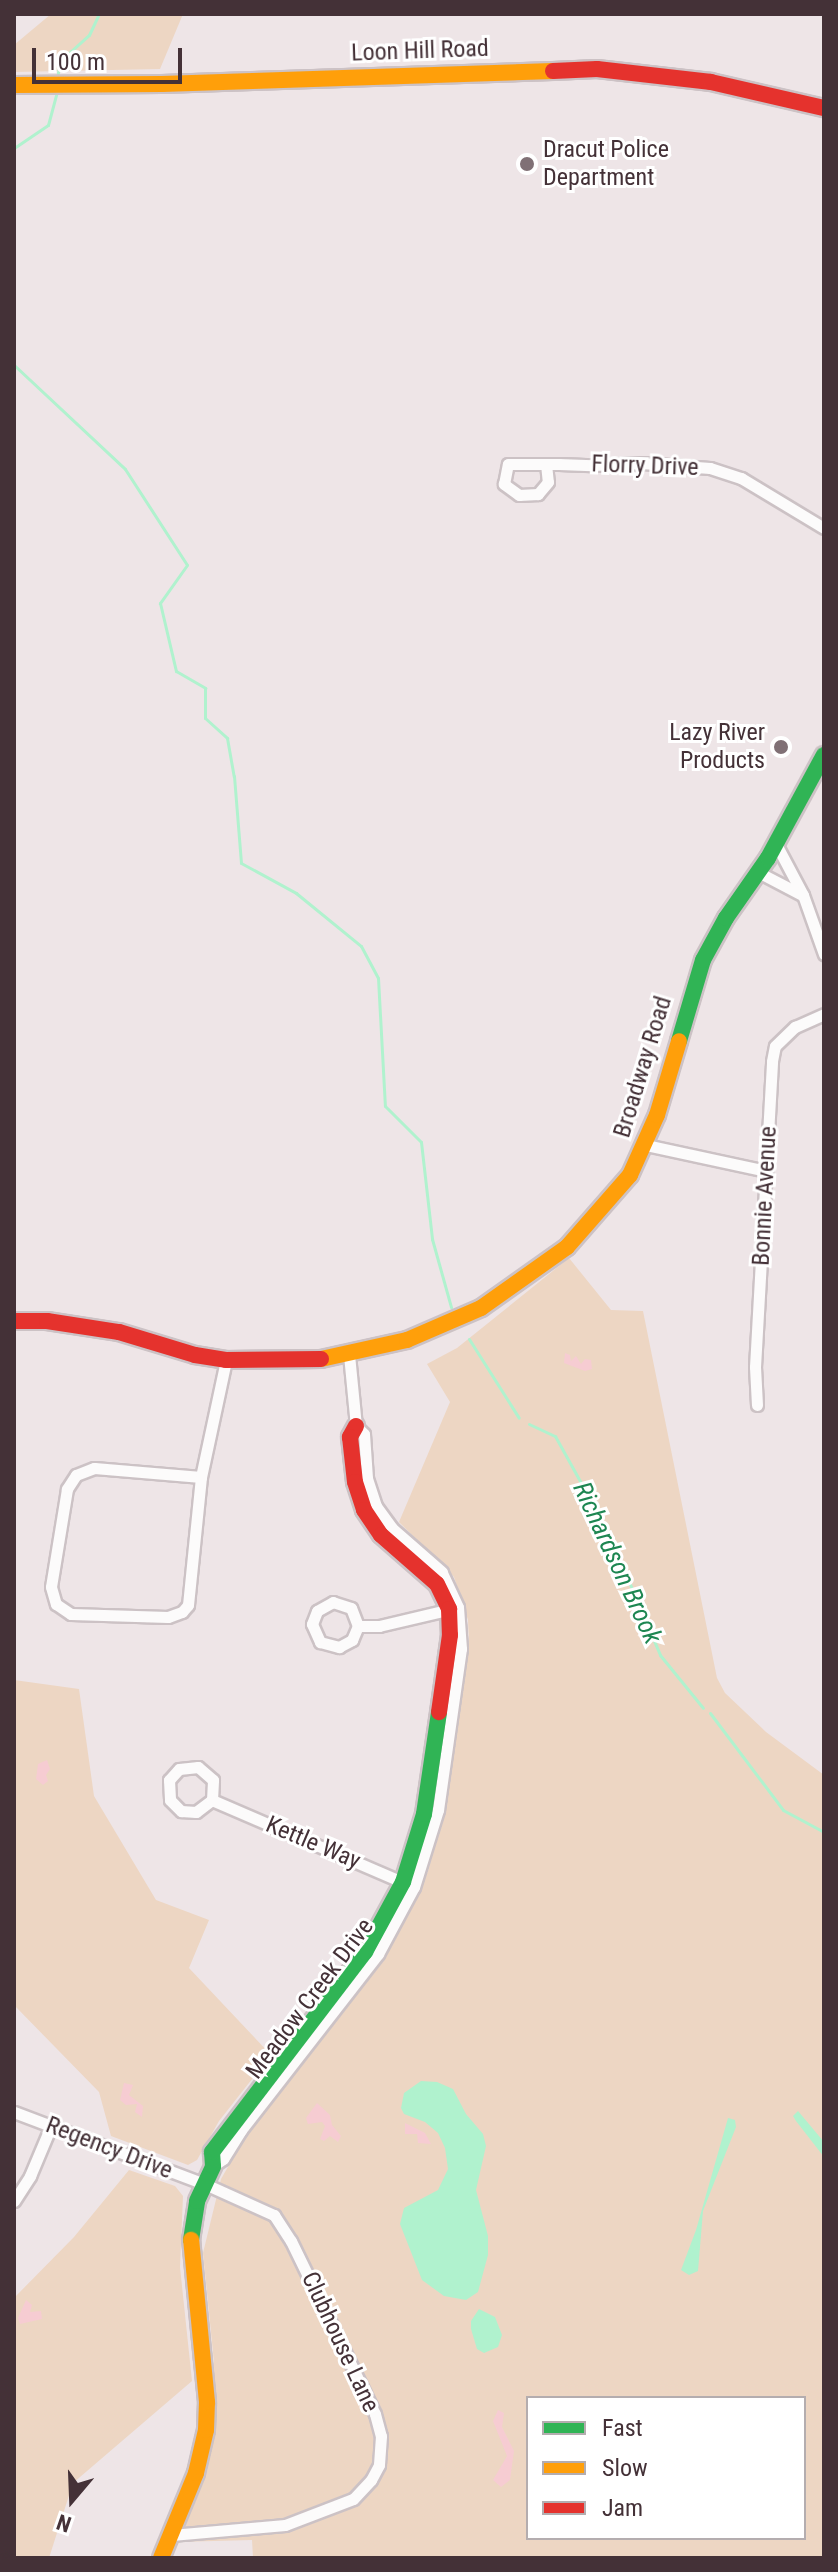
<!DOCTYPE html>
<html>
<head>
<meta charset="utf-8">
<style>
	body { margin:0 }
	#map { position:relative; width:838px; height:2572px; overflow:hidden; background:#eee5e7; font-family:"Roboto Condensed",sans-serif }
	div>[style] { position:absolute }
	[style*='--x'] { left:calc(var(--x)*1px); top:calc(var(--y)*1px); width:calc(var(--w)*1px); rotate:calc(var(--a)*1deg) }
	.green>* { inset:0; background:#edd6c3 }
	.sand>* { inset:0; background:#f6ccd2 }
	.water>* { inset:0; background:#b0f2ce }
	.stream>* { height:3px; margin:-1.5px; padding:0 1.5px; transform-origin:1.5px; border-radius:1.5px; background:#b0f2ce }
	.roads { filter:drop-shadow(2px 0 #ccc2c5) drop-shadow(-2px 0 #ccc2c5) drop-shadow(0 2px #ccc2c5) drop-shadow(0 -2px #ccc2c5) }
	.street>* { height:11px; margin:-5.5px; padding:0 5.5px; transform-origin:5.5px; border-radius:5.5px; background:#fcfbfb }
	.fast>* { height:16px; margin:-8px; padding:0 8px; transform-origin:8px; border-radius:8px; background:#30b455 }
	.slow>* { height:16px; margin:-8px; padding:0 8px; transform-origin:8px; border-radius:8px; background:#ff9f0a }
	.jam>* { height:16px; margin:-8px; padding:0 8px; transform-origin:8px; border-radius:8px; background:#e5322d }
	.dots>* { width:22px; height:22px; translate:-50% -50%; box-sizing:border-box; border:4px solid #fff; border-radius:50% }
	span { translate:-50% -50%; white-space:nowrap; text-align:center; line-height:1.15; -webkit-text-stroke:6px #fff; paint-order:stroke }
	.street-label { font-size:24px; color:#443137 }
	.poi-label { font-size:24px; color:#443137 }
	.left { translate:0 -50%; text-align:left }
	.right { translate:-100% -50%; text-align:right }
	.water-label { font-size:26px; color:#1d8651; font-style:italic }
	.frame { position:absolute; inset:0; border:16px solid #443137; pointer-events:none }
	.legend { position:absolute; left:526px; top:2396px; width:280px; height:144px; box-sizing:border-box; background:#fff; border:2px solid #b4adaf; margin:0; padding:10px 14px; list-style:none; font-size:24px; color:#443137 }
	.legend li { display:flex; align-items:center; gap:16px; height:40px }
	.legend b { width:40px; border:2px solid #b4adaf }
	.north { position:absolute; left:32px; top:2460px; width:80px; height:80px; -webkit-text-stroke:6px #fff; paint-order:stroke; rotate:199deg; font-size:22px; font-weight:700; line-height:32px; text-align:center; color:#443137 }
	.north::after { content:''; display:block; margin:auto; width:28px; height:36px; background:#443137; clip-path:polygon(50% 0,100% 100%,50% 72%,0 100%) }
	.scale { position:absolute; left:32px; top:48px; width:150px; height:36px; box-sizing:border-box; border:4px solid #443137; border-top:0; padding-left:10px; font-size:24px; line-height:28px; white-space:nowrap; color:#443137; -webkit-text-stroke:6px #fff; paint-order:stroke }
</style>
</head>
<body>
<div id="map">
	<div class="green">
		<div style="clip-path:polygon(51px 14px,183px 14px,160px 69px,14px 72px,14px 45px)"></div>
		<div style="clip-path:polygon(evenodd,569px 1258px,611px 1310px,643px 1311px,717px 1678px,725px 1693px,766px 1732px,824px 1775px,824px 2558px,253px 2558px,252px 2540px,176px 2542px,207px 2471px,215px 2429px,214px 2362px,203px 2253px,221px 2179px,249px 2130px,395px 1940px,428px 1871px,445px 1808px,469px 1642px,468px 1620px,454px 1577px,399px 1522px,450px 1402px,427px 1364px,457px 1348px,569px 1258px,528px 2398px,804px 2398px,804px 2538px,528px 2538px,528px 2398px)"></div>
		<div style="clip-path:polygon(14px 1680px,79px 1689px,94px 1796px,156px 1900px,209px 1920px,189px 1968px,271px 2055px,219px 2121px,197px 2160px,188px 2165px,111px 2136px,99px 2092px,14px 2005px)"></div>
		<div style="clip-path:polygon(129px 2170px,175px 2186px,183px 2196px,180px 2267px,192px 2381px,73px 2483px,49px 2558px,14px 2558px,14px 2298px,74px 2237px)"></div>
	</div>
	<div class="sand">
		<div style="clip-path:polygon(565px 1353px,570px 1355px,571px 1361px,576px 1356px,581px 1364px,585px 1359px,591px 1360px,592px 1369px,585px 1371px,564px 1363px)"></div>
		<div style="clip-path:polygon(47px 1760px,50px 1769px,46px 1775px,48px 1781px,43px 1785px,36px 1779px,38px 1764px)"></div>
		<div style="clip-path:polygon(124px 2083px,133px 2085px,129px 2095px,143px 2106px,142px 2117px,135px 2112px,137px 2104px,126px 2105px,120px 2100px)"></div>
		<div style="clip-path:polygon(317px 2103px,330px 2115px,332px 2125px,341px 2136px,338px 2142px,330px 2136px,324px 2141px,320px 2139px,325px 2126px,322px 2122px,308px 2124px,306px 2118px)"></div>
		<div style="clip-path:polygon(405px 2123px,425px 2133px,431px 2144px,418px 2143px,417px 2134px,405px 2134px)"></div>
		<div style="clip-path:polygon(26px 2300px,32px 2305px,30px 2312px,41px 2311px,42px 2319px,20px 2324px,18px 2318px)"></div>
		<div style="clip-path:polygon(498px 2410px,504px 2413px,502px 2427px,514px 2451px,510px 2480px,501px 2487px,493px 2480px,507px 2456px,493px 2421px)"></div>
	</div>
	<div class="water">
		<div style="clip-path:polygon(421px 2081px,437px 2082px,453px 2089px,466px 2114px,483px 2134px,486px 2146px,476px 2190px,488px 2236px,488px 2255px,478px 2292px,466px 2300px,444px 2296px,422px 2280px,400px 2224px,404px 2208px,438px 2190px,448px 2169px,445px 2148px,438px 2133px,425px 2122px,404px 2114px,401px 2108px,404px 2093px)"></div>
		<div style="clip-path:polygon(798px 2111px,824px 2142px,824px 2157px,796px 2121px,793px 2116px)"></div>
		<div style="clip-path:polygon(728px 2118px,735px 2120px,736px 2127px,703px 2211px,698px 2271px,689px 2275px,681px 2270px,696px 2230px)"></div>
		<div style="clip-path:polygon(479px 2309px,495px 2317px,502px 2335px,498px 2347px,484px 2353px,477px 2349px,471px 2329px,471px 2321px)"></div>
	</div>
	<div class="stream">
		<div style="--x:57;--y:79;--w:18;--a:-81"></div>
		<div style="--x:60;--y:61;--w:39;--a:-42"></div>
		<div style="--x:89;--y:35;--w:23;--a:-65"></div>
		<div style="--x:14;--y:148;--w:41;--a:-34.1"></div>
		<div style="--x:48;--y:125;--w:35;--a:-75"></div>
		<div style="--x:14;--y:365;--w:152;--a:43.1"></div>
		<div style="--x:125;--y:469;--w:114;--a:57.1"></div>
		<div style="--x:187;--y:565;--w:47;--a:125.4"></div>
		<div style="--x:160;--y:603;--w:70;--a:76.8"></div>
		<div style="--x:176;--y:671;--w:34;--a:30"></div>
		<div style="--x:205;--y:688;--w:30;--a:90"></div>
		<div style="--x:205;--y:718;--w:30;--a:42"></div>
		<div style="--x:227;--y:738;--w:39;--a:80"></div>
		<div style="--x:234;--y:776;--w:87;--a:85.4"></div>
		<div style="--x:241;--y:863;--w:63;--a:28.6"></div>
		<div style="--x:296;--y:893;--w:84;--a:39.2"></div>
		<div style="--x:361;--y:946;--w:36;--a:62"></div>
		<div style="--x:378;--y:978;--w:128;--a:86.9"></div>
		<div style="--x:385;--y:1106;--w:51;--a:45"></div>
		<div style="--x:421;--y:1142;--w:98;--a:83.5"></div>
		<div style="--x:432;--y:1239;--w:71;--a:74.4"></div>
		<div style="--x:469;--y:1339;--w:93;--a:57.7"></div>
		<div style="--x:529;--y:1424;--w:29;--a:25"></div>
		<div style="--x:555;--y:1436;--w:107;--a:61"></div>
		<div style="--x:607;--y:1530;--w:136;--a:67"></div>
		<div style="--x:660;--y:1655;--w:68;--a:50.9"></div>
		<div style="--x:710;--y:1713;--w:121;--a:53"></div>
		<div style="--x:783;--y:1810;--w:47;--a:28.2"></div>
	</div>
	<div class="roads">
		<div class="street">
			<div style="--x:546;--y:464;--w:18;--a:84"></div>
			<div style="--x:548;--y:482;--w:16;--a:130"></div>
			<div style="--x:538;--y:494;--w:19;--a:177"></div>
			<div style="--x:519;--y:495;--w:19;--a:-144"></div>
			<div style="--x:504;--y:484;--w:20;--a:-79"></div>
			<div style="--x:508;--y:464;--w:51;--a:0"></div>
			<div style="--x:559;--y:464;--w:33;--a:2"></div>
			<div style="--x:592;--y:465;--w:50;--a:-2.3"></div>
			<div style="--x:642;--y:463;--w:68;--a:4.2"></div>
			<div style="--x:710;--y:468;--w:33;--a:18"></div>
			<div style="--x:741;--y:478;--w:97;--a:31.1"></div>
			<div style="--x:776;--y:844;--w:58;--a:62.1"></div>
			<div style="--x:803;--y:895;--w:63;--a:70.4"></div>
			<div style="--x:758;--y:872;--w:50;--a:27.6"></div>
			<div style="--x:646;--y:1145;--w:123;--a:12.2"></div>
			<div style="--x:757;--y:1405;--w:38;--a:-93"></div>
			<div style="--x:755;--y:1367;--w:306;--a:-86.8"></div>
			<div style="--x:772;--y:1061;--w:15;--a:-79"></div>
			<div style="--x:775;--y:1046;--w:28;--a:-44"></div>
			<div style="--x:795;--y:1027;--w:32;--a:-24"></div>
			<div style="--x:201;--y:1477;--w:107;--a:-175.2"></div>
			<div style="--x:94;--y:1468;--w:19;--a:159"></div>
			<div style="--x:76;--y:1475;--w:17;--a:123"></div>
			<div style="--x:67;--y:1489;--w:99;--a:99.3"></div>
			<div style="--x:51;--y:1587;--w:18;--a:74"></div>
			<div style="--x:56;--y:1604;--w:18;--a:34"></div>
			<div style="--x:71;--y:1614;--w:97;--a:1.8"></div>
			<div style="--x:168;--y:1617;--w:15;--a:-20"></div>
			<div style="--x:182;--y:1612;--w:9;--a:-49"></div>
			<div style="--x:188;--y:1605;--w:129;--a:-84.2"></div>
			<div style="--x:201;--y:1477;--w:120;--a:-77.9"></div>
			<div style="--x:358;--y:1626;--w:19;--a:-111"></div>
			<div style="--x:351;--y:1608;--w:19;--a:-162"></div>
			<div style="--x:333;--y:1602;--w:18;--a:151"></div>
			<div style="--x:317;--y:1611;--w:14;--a:111"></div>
			<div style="--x:312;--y:1624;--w:20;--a:66"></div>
			<div style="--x:320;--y:1642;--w:20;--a:15"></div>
			<div style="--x:339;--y:1647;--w:15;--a:-28"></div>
			<div style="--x:352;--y:1640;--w:15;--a:-67"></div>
			<div style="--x:358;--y:1626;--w:21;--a:0"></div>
			<div style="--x:379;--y:1626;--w:79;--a:-13.2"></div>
			<div style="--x:212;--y:1800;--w:20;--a:-87"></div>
			<div style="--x:213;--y:1780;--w:20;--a:-139"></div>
			<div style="--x:198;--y:1767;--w:19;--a:174"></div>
			<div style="--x:179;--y:1769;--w:15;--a:132"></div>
			<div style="--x:169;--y:1780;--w:20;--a:87"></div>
			<div style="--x:170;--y:1800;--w:16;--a:45"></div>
			<div style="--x:181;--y:1811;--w:15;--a:4"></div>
			<div style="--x:196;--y:1812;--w:20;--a:-37"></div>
			<div style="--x:212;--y:1800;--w:215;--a:23.3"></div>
			<div style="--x:14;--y:2112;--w:204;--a:20.7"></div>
			<div style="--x:205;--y:2184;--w:76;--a:24.2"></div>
			<div style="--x:274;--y:2215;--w:31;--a:57"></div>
			<div style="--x:291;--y:2241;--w:192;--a:64.1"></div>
			<div style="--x:375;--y:2414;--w:23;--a:75"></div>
			<div style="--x:381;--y:2436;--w:29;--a:94"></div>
			<div style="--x:379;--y:2465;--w:17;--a:118"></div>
			<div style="--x:371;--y:2480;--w:26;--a:133"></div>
			<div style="--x:353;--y:2499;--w:73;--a:159.1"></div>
			<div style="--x:285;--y:2525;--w:114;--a:175"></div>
			<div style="--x:213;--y:2166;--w:12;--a:-35"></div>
			<div style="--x:223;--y:2159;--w:34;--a:-58"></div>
			<div style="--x:241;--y:2130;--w:223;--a:-52.1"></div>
			<div style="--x:378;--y:1954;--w:76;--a:-61.8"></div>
			<div style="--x:414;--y:1887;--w:81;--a:-72.7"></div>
			<div style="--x:438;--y:1810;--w:163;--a:-81.9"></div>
			<div style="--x:461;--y:1649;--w:42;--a:-94.1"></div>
			<div style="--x:458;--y:1607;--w:38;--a:-115"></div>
			<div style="--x:442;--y:1572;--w:67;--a:-138.7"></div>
			<div style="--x:392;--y:1528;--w:27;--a:-126"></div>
			<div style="--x:376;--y:1506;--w:29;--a:-108"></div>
			<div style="--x:367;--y:1478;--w:44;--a:-93.9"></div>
			<div style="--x:364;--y:1434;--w:11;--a:-135"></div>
			<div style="--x:356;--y:1426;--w:71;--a:-95.6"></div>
			<div style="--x:14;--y:2201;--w:30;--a:-57"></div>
			<div style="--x:30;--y:2176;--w:54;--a:-67.2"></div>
		</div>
		<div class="fast">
			<div style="--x:679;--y:1041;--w:84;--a:-73.5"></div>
			<div style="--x:703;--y:960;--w:48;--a:-61.3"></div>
			<div style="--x:726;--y:918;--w:73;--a:-55"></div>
			<div style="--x:768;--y:858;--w:117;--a:-61.5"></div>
			<div style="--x:191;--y:2240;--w:39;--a:-81"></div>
			<div style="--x:197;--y:2201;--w:38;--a:-65"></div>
			<div style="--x:213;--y:2166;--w:14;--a:-94"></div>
			<div style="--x:212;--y:2152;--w:252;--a:-52.6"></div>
			<div style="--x:365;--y:1952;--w:80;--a:-61.5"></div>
			<div style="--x:403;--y:1882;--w:71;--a:-72.8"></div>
			<div style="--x:424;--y:1814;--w:103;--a:-81.6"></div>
		</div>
		<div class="slow">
			<div style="--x:14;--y:85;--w:148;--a:-0.4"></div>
			<div style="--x:162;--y:84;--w:391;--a:-1.9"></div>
			<div style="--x:321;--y:1359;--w:88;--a:-12.5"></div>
			<div style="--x:407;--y:1340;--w:81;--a:-23.4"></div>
			<div style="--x:481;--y:1308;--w:105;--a:-35.3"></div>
			<div style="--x:567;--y:1247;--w:96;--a:-48.8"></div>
			<div style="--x:630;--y:1175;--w:66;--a:-65.8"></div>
			<div style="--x:657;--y:1115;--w:77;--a:-73.4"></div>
			<div style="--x:161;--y:2558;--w:92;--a:-67.6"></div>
			<div style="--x:196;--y:2473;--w:44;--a:-76.9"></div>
			<div style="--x:206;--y:2430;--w:28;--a:-88"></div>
			<div style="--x:207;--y:2402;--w:163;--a:-95.6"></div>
		</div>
		<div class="jam">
			<div style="--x:553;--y:71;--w:44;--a:-2.6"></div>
			<div style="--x:597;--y:69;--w:115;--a:6.5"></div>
			<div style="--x:711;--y:82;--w:116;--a:13"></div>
			<div style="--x:14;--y:1321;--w:33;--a:0"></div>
			<div style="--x:47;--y:1321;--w:73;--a:8.7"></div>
			<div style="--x:119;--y:1332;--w:79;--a:16.8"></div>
			<div style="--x:195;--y:1355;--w:31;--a:9"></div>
			<div style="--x:226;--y:1360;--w:95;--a:-0.6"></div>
			<div style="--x:356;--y:1426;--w:13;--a:119"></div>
			<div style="--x:350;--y:1437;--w:45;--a:83.7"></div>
			<div style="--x:355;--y:1482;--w:29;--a:72"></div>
			<div style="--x:364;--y:1510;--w:30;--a:56"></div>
			<div style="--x:381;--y:1535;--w:74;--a:41.2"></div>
			<div style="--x:437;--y:1584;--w:28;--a:64"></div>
			<div style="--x:449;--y:1609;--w:26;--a:88"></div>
			<div style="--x:450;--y:1635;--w:78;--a:98.1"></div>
		</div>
	</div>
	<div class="dots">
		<div style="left:527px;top:164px;background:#807075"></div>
		<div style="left:781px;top:747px;background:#807075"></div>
	</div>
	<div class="street-label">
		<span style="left:420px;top:51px;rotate:-2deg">Loon Hill Road</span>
		<span style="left:645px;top:466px;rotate:2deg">Florry Drive</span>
		<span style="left:643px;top:1067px;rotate:-73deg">Broadway Road</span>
		<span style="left:765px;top:1196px;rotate:-87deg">Bonnie Avenue</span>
		<span style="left:313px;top:1843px;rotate:23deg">Kettle Way</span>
		<span style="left:310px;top:1999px;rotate:-53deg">Meadow Creek Drive</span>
		<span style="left:109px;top:2148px;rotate:21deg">Regency Drive</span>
		<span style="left:340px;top:2342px;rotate:65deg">Clubhouse Lane</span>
	</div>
	<div class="poi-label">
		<span class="left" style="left:543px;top:164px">Dracut Police<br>Department</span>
		<span class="right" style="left:765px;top:747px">Lazy River<br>Products</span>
	</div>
	<div class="water-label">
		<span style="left:617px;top:1563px;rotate:65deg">Richardson Brook</span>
	</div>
	<div class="frame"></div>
	<ul class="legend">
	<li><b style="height:10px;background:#30b455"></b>Fast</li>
	<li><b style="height:10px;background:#ff9f0a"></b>Slow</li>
	<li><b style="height:10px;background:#e5322d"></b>Jam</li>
	</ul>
	<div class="north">N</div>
	<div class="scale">100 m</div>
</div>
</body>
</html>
